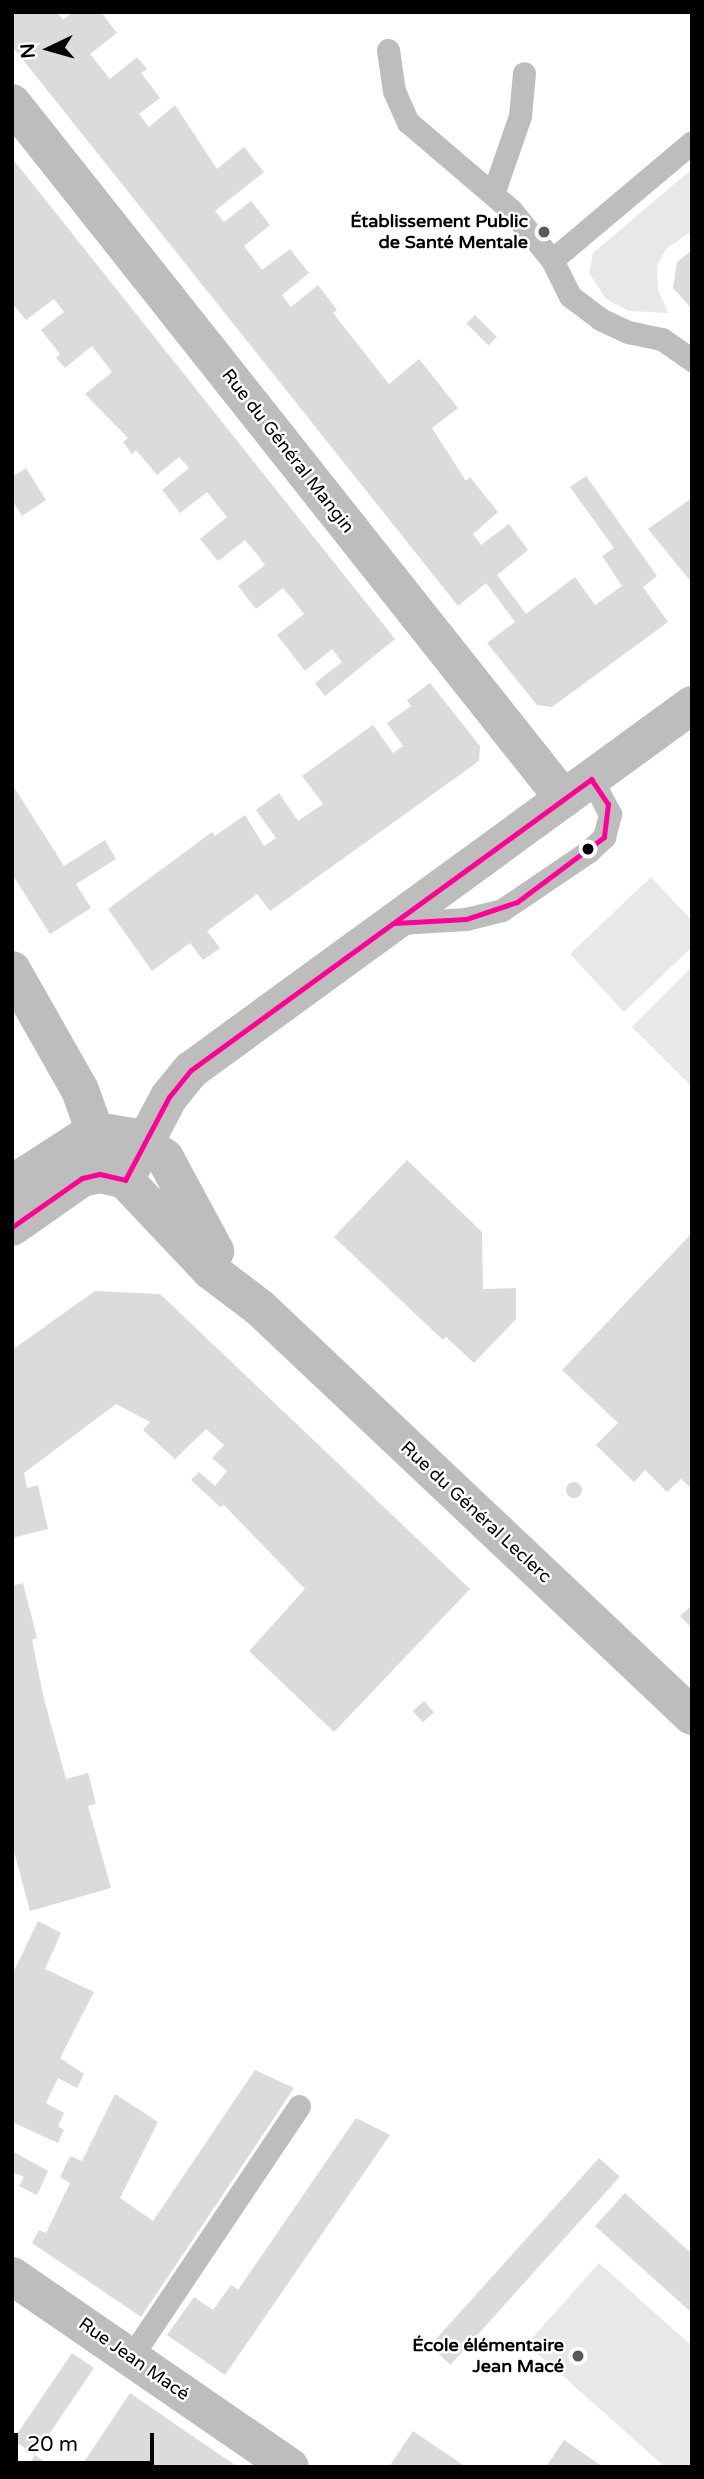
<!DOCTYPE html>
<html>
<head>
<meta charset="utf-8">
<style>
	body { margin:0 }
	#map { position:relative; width:704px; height:2479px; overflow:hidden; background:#fff; font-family:"Varela Round",sans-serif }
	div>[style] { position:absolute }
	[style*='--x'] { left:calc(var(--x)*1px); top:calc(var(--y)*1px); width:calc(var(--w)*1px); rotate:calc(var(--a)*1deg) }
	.green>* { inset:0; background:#e8e8e8 }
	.building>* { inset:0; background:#dbdbdb; transform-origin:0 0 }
	.round { border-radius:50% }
	.service>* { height:23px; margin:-11.5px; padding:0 11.5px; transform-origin:11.5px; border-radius:11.5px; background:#bdbdbd }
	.minor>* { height:38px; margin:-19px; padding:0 19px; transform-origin:19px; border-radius:19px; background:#bdbdbd }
	.bus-1>* { height:5px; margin:-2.5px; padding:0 2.5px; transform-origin:2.5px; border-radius:2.5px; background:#ff0096 }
	.dots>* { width:19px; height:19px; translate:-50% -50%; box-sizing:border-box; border:4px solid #fff; border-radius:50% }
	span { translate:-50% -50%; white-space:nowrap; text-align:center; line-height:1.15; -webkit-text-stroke:5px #fff; paint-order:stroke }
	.poi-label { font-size:18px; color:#000; font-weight:700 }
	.right { translate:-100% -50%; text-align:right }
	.street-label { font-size:18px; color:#000 }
	.frame { position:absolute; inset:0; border:14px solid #000; pointer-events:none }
	.north { position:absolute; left:14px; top:14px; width:70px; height:70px; -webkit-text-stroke:5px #fff; paint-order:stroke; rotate:265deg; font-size:19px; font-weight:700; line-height:28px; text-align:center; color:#000 }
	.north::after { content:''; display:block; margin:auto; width:24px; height:32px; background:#000; clip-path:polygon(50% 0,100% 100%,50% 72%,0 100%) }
	.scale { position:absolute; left:14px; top:2433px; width:140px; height:32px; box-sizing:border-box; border:4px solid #000; border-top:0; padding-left:9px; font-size:21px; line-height:24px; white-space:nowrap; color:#000; -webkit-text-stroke:5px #fff; paint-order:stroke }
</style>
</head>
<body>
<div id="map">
	<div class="green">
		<div style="clip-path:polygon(692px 169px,692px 231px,666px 249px,657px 266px,658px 289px,668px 313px,629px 311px,606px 299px,589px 273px,593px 253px)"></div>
		<div style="clip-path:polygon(651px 877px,692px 921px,692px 947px,624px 1012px,570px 954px)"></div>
		<div style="clip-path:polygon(692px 967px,692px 1087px,632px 1027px)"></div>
		<div style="clip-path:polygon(599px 2263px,692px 2346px,692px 2467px,665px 2467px,527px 2344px)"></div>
	</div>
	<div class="building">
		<div style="clip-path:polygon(12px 12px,57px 12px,63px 20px,72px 12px,101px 12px,117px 33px,90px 54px,110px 79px,137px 57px,147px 69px,141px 73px,160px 98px,139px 114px,149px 127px,175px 105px,217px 169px,244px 147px,264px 172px,215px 211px,224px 222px,251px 201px,270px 225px,244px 246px,262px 270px,290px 249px,309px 273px,282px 295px,291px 307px,318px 285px,337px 310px,333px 313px,389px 384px,419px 359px,458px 408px,432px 428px,466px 481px,470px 477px,498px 512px,473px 534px,481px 545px,509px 524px,528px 550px,497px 575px,526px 614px,575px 577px,595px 605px,622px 586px,602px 556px,614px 548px,570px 487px,586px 476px,657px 576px,643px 587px,668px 622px,552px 707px,537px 705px,487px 643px,515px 622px,486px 583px,458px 606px,12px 46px)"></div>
		<div style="clip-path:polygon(12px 158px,395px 639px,325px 696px,315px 683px,342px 662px,332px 649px,305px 671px,277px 635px,304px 614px,294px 601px,283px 588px,256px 609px,238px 586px,265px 565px,256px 553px,245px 540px,218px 561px,200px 539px,227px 517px,207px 492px,180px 513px,162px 490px,189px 468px,179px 457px,157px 475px,136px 450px,132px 454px,123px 442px,128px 438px,85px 394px,112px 372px,92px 346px,65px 368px,56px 358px,60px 354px,41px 330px,64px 312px,54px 299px,26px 320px,12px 303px)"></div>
		<div style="clip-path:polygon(692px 250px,692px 309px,673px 288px,677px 262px)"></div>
		<div style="left:475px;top:315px;width:31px;height:12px;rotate:45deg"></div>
		<div style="clip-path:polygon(26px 468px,46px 500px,22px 516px,12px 500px,12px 477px)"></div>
		<div style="clip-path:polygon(692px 498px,692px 583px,648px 529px)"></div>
		<div style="clip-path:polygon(430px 683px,480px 746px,479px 761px,270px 911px,257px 894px,207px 931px,220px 948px,203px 960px,190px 943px,152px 971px,108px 909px,212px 832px,215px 836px,245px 815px,264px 846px,276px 838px,256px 810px,279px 793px,298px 821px,323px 804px,302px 776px,373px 725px,393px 753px,403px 746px,387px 723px,411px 706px,407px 700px)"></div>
		<div style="clip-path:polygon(12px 784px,64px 866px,105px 840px,116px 859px,76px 884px,91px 908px,50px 934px,12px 874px)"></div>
		<div style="clip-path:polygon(407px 1160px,482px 1232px,483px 1289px,516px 1288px,516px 1319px,474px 1363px,446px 1337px,443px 1340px,334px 1237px)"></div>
		<div style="clip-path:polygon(692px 1233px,692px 1489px,681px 1479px,667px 1492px,645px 1470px,634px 1482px,596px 1445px,618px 1423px,562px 1370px)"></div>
		<div style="clip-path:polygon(95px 1291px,160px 1294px,470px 1589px,334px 1732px,249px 1651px,305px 1589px,224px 1505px,220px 1507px,191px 1480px,199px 1472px,215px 1486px,227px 1471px,212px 1458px,224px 1445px,206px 1429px,175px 1459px,143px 1430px,150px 1422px,116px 1404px,24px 1473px,27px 1488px,38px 1485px,48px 1529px,12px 1538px,12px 1350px)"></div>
		<div class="round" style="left:566px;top:1482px;width:16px;height:16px"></div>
		<div style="clip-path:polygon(23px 1583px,37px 1638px,32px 1640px,43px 1695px,66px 1779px,88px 1773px,96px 1804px,88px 1806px,111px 1888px,30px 1911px,12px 1844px,12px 1586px)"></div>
		<div style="clip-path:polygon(692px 1605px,692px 1628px,680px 1616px)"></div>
		<div style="left:424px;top:1701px;width:15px;height:15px;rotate:48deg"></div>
		<div style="clip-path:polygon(38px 1921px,61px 1933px,45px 1969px,94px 1992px,60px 2058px,84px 2074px,77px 2088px,58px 2078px,46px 2103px,64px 2113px,58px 2126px,64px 2130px,58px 2143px,12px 2122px,12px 1975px)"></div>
		<div style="clip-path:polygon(255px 2070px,294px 2088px,141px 2317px,32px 2243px,39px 2230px,46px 2233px,70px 2183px,60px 2177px,70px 2156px,82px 2161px,115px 2094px,158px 2122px,120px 2198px,153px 2221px)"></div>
		<div style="clip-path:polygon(356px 2118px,390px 2135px,225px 2375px,167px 2335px,194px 2297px,213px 2310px,231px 2285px,238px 2290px)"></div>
		<div style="clip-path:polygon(12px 2151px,48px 2171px,37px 2195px,19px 2186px,24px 2177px,12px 2172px)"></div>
		<div style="left:599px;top:2158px;width:28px;height:253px;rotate:42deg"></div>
		<div style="clip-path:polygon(625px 2193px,692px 2254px,692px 2313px,595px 2226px)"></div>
		<div style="clip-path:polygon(72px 2353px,94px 2368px,35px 2455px,52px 2467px,27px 2467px,35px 2455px,13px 2440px)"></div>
		<div style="clip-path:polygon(130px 2393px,172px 2422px,238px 2467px,91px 2467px,84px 2462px)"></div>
		<div style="clip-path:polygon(413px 2431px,466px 2467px,389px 2467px)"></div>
		<div style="clip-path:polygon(564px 2440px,603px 2467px,546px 2467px)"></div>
	</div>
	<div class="service">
		<div style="--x:388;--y:50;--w:41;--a:81.7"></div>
		<div style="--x:394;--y:91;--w:34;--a:66"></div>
		<div style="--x:408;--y:122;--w:135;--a:40.5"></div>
		<div style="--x:511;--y:210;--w:65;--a:50.6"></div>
		<div style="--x:552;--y:260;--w:40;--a:63.4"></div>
		<div style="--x:570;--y:296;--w:38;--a:37"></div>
		<div style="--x:600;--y:319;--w:31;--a:25"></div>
		<div style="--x:628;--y:332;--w:35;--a:12"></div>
		<div style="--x:662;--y:339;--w:37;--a:35"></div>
		<div style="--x:493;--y:194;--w:83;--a:-70.9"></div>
		<div style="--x:520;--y:116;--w:43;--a:-84.7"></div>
		<div style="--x:552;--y:260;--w:183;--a:-40.1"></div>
		<div style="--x:399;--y:923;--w:67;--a:-3.4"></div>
		<div style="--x:466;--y:919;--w:37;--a:-14"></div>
		<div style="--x:502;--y:910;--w:105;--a:-34.1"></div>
		<div style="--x:589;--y:851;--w:21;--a:-43"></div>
		<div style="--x:604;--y:837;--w:24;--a:-75"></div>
		<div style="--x:610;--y:814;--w:40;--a:-118"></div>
		<div style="--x:131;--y:2357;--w:302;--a:-56.2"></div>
	</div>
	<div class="minor">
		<div style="--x:12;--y:103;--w:888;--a:51.58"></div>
		<div style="--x:12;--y:970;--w:138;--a:60.5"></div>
		<div style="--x:80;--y:1090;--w:48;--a:70.4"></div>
		<div style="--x:96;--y:1135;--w:25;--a:85"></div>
		<div style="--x:125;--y:1180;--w:94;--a:-62.1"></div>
		<div style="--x:169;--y:1097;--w:35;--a:-51"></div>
		<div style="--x:191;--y:1070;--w:620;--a:-36.07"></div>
		<div style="--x:12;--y:1184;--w:85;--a:-32.9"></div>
		<div style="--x:83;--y:1138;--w:25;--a:-11"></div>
		<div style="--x:108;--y:1133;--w:25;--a:9"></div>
		<div style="--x:133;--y:1137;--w:38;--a:33"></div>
		<div style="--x:165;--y:1158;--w:106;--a:61.7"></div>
		<div style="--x:12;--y:1227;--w:85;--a:-35"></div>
		<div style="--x:82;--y:1178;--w:18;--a:-13"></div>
		<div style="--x:100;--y:1174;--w:26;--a:13"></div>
		<div style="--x:125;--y:1180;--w:124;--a:46.6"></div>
		<div style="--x:210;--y:1270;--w:63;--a:37.2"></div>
		<div style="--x:260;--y:1308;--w:594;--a:43.36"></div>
		<div style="--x:12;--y:2276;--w:337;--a:34.5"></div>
	</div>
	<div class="bus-1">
		<div style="--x:12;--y:1227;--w:85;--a:-35"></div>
		<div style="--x:82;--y:1178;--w:18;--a:-13"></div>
		<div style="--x:100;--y:1174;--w:26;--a:13"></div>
		<div style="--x:125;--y:1180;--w:94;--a:-62.1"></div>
		<div style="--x:169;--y:1097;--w:35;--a:-51"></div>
		<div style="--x:191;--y:1070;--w:495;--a:-36"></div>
		<div style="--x:591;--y:779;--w:30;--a:56"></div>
		<div style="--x:608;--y:804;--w:33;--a:97"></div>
		<div style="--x:604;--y:837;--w:109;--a:143.2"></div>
		<div style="--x:517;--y:902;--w:54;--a:161.6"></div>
		<div style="--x:466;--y:919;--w:71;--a:176.8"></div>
	</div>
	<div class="dots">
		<div style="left:544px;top:232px;background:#595959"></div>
		<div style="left:588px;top:849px;background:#000"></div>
		<div style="left:578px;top:2356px;background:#595959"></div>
	</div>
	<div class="poi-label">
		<span class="right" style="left:528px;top:232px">Établissement Public<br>de Santé Mentale</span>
		<span class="right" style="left:564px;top:2356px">École élémentaire<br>Jean Macé</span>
	</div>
	<div class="street-label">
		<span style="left:288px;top:451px;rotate:52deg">Rue du Général Mangin</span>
		<span style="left:476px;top:1512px;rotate:43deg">Rue du Général Leclerc</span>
		<span style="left:134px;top:2359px;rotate:35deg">Rue Jean Macé</span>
	</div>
	<div class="frame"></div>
	<div class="north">N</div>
	<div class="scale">20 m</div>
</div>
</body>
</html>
